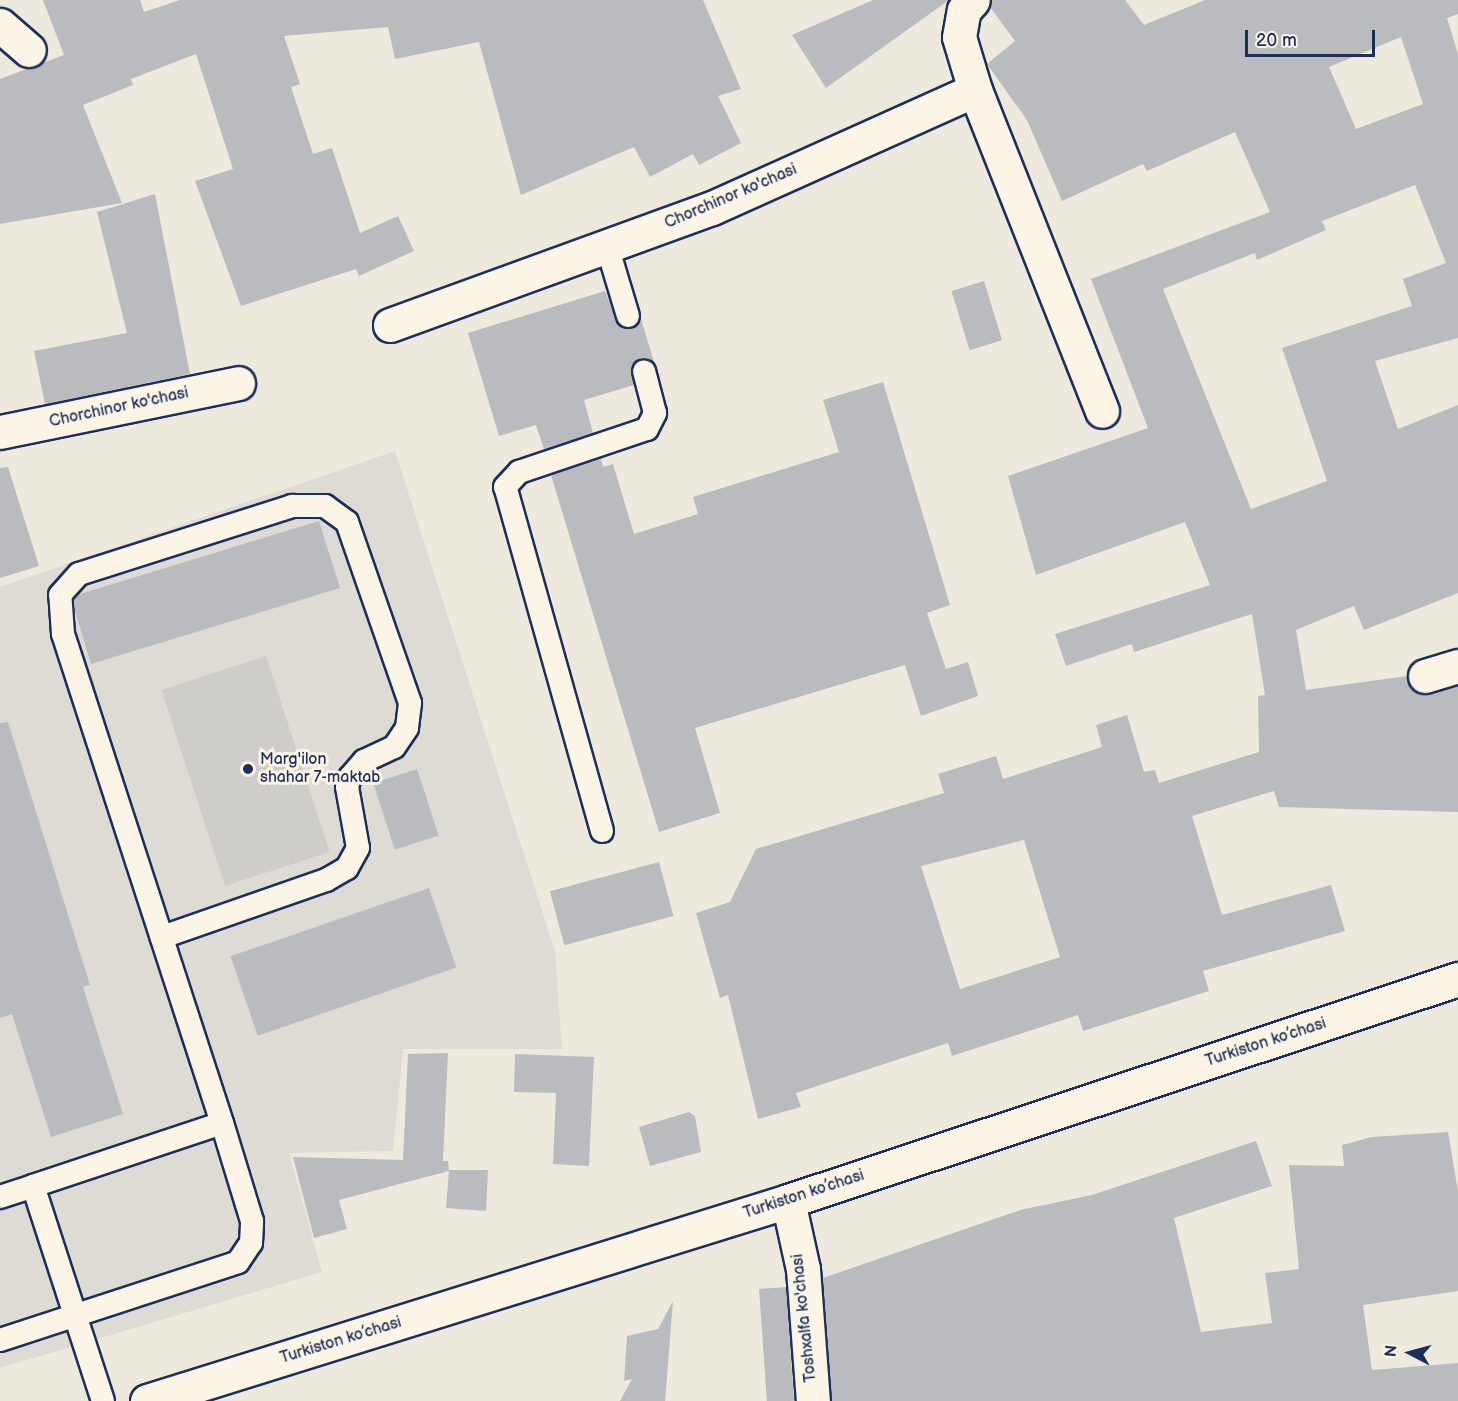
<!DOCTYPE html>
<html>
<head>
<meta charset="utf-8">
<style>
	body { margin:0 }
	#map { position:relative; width:1458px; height:1401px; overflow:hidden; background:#eee9dd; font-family:"Balsamiq Sans",sans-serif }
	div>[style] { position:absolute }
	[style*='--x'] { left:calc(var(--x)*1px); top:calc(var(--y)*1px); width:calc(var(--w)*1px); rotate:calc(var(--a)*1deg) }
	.built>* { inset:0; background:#dedbd4 }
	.green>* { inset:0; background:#cfcdca; transform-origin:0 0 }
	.building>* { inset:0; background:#babbbe; transform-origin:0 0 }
	.roads { filter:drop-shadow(2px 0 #1b2f5e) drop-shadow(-2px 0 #1b2f5e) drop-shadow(0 2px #1b2f5e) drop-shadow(0 -2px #1b2f5e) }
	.lane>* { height:22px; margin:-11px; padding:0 11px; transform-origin:11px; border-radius:11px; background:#fcf5e5 }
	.street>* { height:33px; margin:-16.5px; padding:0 16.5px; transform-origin:16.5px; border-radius:16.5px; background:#fcf5e5 }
	.secondary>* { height:33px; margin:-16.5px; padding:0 16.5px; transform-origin:16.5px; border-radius:16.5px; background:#fcf5e5 }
	.dots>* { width:16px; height:16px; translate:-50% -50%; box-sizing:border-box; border:3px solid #fcf5e5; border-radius:50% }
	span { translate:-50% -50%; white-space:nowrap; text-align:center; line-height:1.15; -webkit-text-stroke:6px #fcf5e5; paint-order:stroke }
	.street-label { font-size:16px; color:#1b2f5e }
	.poi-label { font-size:16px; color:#1b2f5e }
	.left { translate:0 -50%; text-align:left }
	.north { position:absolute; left:1380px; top:1323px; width:60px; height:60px; -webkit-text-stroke:4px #fcf5e5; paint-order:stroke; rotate:276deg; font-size:16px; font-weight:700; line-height:24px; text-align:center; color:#1b2f5e }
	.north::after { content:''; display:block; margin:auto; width:21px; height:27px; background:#1b2f5e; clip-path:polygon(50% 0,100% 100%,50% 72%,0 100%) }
	.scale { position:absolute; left:1245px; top:30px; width:130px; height:27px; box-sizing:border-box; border:3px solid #1b2f5e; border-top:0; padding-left:8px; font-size:18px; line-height:21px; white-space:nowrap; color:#1b2f5e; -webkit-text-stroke:4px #fcf5e5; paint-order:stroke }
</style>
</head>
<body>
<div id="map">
	<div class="built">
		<div style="clip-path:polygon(395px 451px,555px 951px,562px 1049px,403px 1049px,393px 1151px,289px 1153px,322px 1272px,0 1368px,0 587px)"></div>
	</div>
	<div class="green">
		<div style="left:266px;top:656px;width:206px;height:110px;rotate:72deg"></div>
	</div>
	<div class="building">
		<div style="clip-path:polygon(43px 0,140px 0,144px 12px,180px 0,703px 0,741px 89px,718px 96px,741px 143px,699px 165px,693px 154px,650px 177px,634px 147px,521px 195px,479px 42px,395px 59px,388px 27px,284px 36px,300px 84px,291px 87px,313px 154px,332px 148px,360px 233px,398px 216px,414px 251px,359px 276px,356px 269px,241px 306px,195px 181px,233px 169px,196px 54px,131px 79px,133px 85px,83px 105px,122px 203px,0 224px,0 79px,64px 55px)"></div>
		<div style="clip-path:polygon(873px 0,949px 0,826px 88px,792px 35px)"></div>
		<div style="clip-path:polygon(evenodd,991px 0,1125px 0,1144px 25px,1205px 0,1458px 0,1458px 14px,1447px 18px,1458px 54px,1458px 338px,1375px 361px,1398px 429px,1458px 405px,1458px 593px,1364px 630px,1354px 606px,1296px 630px,1306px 690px,1407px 676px,1412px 689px,1421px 694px,1458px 686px,1458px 812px,1279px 807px,1274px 791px,1192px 816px,1222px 915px,1331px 885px,1345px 931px,1203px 971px,1209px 991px,1083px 1031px,1078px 1015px,952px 1056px,948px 1043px,796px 1093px,801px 1107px,758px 1119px,728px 995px,720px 998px,696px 913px,730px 902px,756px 849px,944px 793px,938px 774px,996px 756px,1003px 779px,1102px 747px,1096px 725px,1127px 715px,1144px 772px,1155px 770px,1159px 783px,1259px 752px,1258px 696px,1265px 695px,1252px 614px,1134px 652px,1132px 644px,1066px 666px,1055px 634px,1210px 585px,1185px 522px,1036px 575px,1008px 476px,1148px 428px,1091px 279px,1270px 212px,1235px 132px,1147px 171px,1143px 164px,1062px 201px,1027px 120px,987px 64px,1015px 41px,990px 7px,991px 0,1401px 37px,1423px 104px,1356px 129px,1329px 67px,1401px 37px,991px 0,1415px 185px,1446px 263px,1403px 279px,1412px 306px,1282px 348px,1327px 481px,1251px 509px,1163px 289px,1255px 253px,1257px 260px,1326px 230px,1322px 221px,1415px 185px,991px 0,1024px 840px,1060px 957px,960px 989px,921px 866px,1024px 840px)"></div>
		<div style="clip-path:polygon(155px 194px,190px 374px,45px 404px,34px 351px,127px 333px,97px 212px)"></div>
		<div style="left:984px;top:281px;width:62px;height:34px;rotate:73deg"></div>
		<div style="clip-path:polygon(605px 291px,619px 326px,632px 329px,641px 319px,654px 362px,641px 358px,634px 362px,634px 385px,584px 400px,593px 433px,544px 449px,536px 425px,499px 436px,468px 333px)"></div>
		<div style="clip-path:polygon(883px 382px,950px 605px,927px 613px,946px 669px,968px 662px,978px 696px,921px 716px,905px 665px,695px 728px,720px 813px,659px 832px,551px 475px,601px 459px,603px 467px,613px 464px,634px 534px,698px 514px,693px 497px,839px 452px,823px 400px)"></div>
		<div style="clip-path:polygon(8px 467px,39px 566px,0 578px,0 468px)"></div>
		<div style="clip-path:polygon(319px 521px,340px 588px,91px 664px,75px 611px,74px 600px,80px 594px)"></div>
		<div style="clip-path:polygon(8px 722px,90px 985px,83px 987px,123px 1114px,51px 1137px,12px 1014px,0 1018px,0 723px)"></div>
		<div style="left:417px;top:769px;width:70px;height:46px;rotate:72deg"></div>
		<div style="left:659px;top:862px;width:56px;height:113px;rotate:75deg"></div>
		<div style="left:429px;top:888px;width:84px;height:210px;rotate:71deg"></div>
		<div style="clip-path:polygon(448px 1053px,443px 1161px,448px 1161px,449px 1170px,488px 1170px,486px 1211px,446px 1208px,449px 1171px,339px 1200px,347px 1229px,314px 1238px,293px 1157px,403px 1160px,408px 1054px)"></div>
		<div style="clip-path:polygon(515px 1054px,594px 1057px,589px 1166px,553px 1164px,556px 1093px,514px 1092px)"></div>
		<div style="clip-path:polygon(689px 1112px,695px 1116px,701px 1152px,650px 1166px,639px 1127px)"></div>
		<div style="clip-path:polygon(1448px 1132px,1458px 1191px,1458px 1291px,1363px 1305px,1372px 1370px,1458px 1363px,1458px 1401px,832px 1401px,823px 1278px,1020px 1210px,1092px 1195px,1256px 1141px,1272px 1186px,1174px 1218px,1201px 1332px,1272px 1323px,1265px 1273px,1299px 1269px,1289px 1165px,1344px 1166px,1342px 1145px,1372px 1137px)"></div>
		<div style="left:786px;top:1287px;width:114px;height:27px;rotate:86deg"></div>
		<div style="clip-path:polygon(673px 1301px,665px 1401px,620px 1401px,632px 1379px,624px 1381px,627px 1336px,658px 1329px)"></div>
	</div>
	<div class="roads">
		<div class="lane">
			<div style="--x:607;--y:246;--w:73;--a:73.3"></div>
			<div style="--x:602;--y:831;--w:357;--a:-105.7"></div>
			<div style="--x:505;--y:487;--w:21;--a:-47"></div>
			<div style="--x:519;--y:472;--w:135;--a:-18.6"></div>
			<div style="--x:647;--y:429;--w:18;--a:-63"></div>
			<div style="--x:655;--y:413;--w:43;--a:-104.7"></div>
			<div style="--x:0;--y:1197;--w:35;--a:-18"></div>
			<div style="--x:0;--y:1340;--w:250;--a:-18.1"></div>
			<div style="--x:238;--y:1262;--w:23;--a:-56"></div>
			<div style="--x:251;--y:1243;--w:22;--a:-87"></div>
			<div style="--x:252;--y:1221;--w:102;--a:-107"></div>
			<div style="--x:103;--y:1401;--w:226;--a:-108"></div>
			<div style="--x:33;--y:1186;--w:199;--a:-18.4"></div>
			<div style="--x:222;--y:1123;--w:514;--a:-108.01"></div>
			<div style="--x:63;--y:634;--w:39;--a:-94"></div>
			<div style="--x:60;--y:595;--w:28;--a:-48"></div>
			<div style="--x:79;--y:574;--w:224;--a:-17.7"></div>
			<div style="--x:292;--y:506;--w:33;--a:0"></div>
			<div style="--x:325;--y:506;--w:27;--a:36"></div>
			<div style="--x:347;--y:522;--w:192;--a:70.8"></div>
			<div style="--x:410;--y:703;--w:25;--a:97"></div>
			<div style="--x:407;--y:728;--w:23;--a:124"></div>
			<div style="--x:394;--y:747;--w:33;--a:155"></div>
			<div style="--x:364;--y:761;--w:21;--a:131"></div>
			<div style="--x:350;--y:777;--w:10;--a:107"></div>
			<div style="--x:347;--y:787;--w:62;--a:79.8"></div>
			<div style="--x:358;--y:848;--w:23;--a:119"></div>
			<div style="--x:347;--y:868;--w:24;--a:150"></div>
			<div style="--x:326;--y:880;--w:174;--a:160.8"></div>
		</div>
		<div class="street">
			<div style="--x:0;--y:25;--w:38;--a:41"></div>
			<div style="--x:975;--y:90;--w:345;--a:68.4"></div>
			<div style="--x:390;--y:325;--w:343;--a:-20"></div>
			<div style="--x:712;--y:208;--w:288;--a:-24.2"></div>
			<div style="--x:975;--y:90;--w:55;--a:-106.8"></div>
			<div style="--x:959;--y:37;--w:27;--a:-80"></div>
			<div style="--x:964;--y:10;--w:13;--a:-48"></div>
			<div style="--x:0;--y:432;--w:243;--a:-11.6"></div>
			<div style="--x:1425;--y:676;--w:34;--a:-17"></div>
			<div style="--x:788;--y:1201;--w:70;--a:77.6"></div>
			<div style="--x:803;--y:1269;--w:132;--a:85.7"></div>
		</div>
		<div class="secondary">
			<div style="--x:147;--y:1401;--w:671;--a:-17.33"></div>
			<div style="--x:788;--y:1201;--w:706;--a:-18.33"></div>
		</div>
	</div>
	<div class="dots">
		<div style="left:248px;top:769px;background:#1b2f5e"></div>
	</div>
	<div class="street-label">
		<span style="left:731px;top:197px;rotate:-23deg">Chorchinor ko'chasi</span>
		<span style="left:119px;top:408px;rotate:-12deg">Chorchinor ko'chasi</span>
		<span style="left:1266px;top:1043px;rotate:-18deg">Turkiston ko’chasi</span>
		<span style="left:804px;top:1195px;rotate:-18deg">Turkiston ko’chasi</span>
		<span style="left:805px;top:1318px;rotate:-96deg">Toshxalfa ko'chasi</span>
		<span style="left:341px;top:1341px;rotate:-17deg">Turkiston ko’chasi</span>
	</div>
	<div class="poi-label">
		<span class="left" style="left:260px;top:769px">Marg'ilon<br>shahar 7-maktab</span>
	</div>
	<div class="north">N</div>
	<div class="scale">20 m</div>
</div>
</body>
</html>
